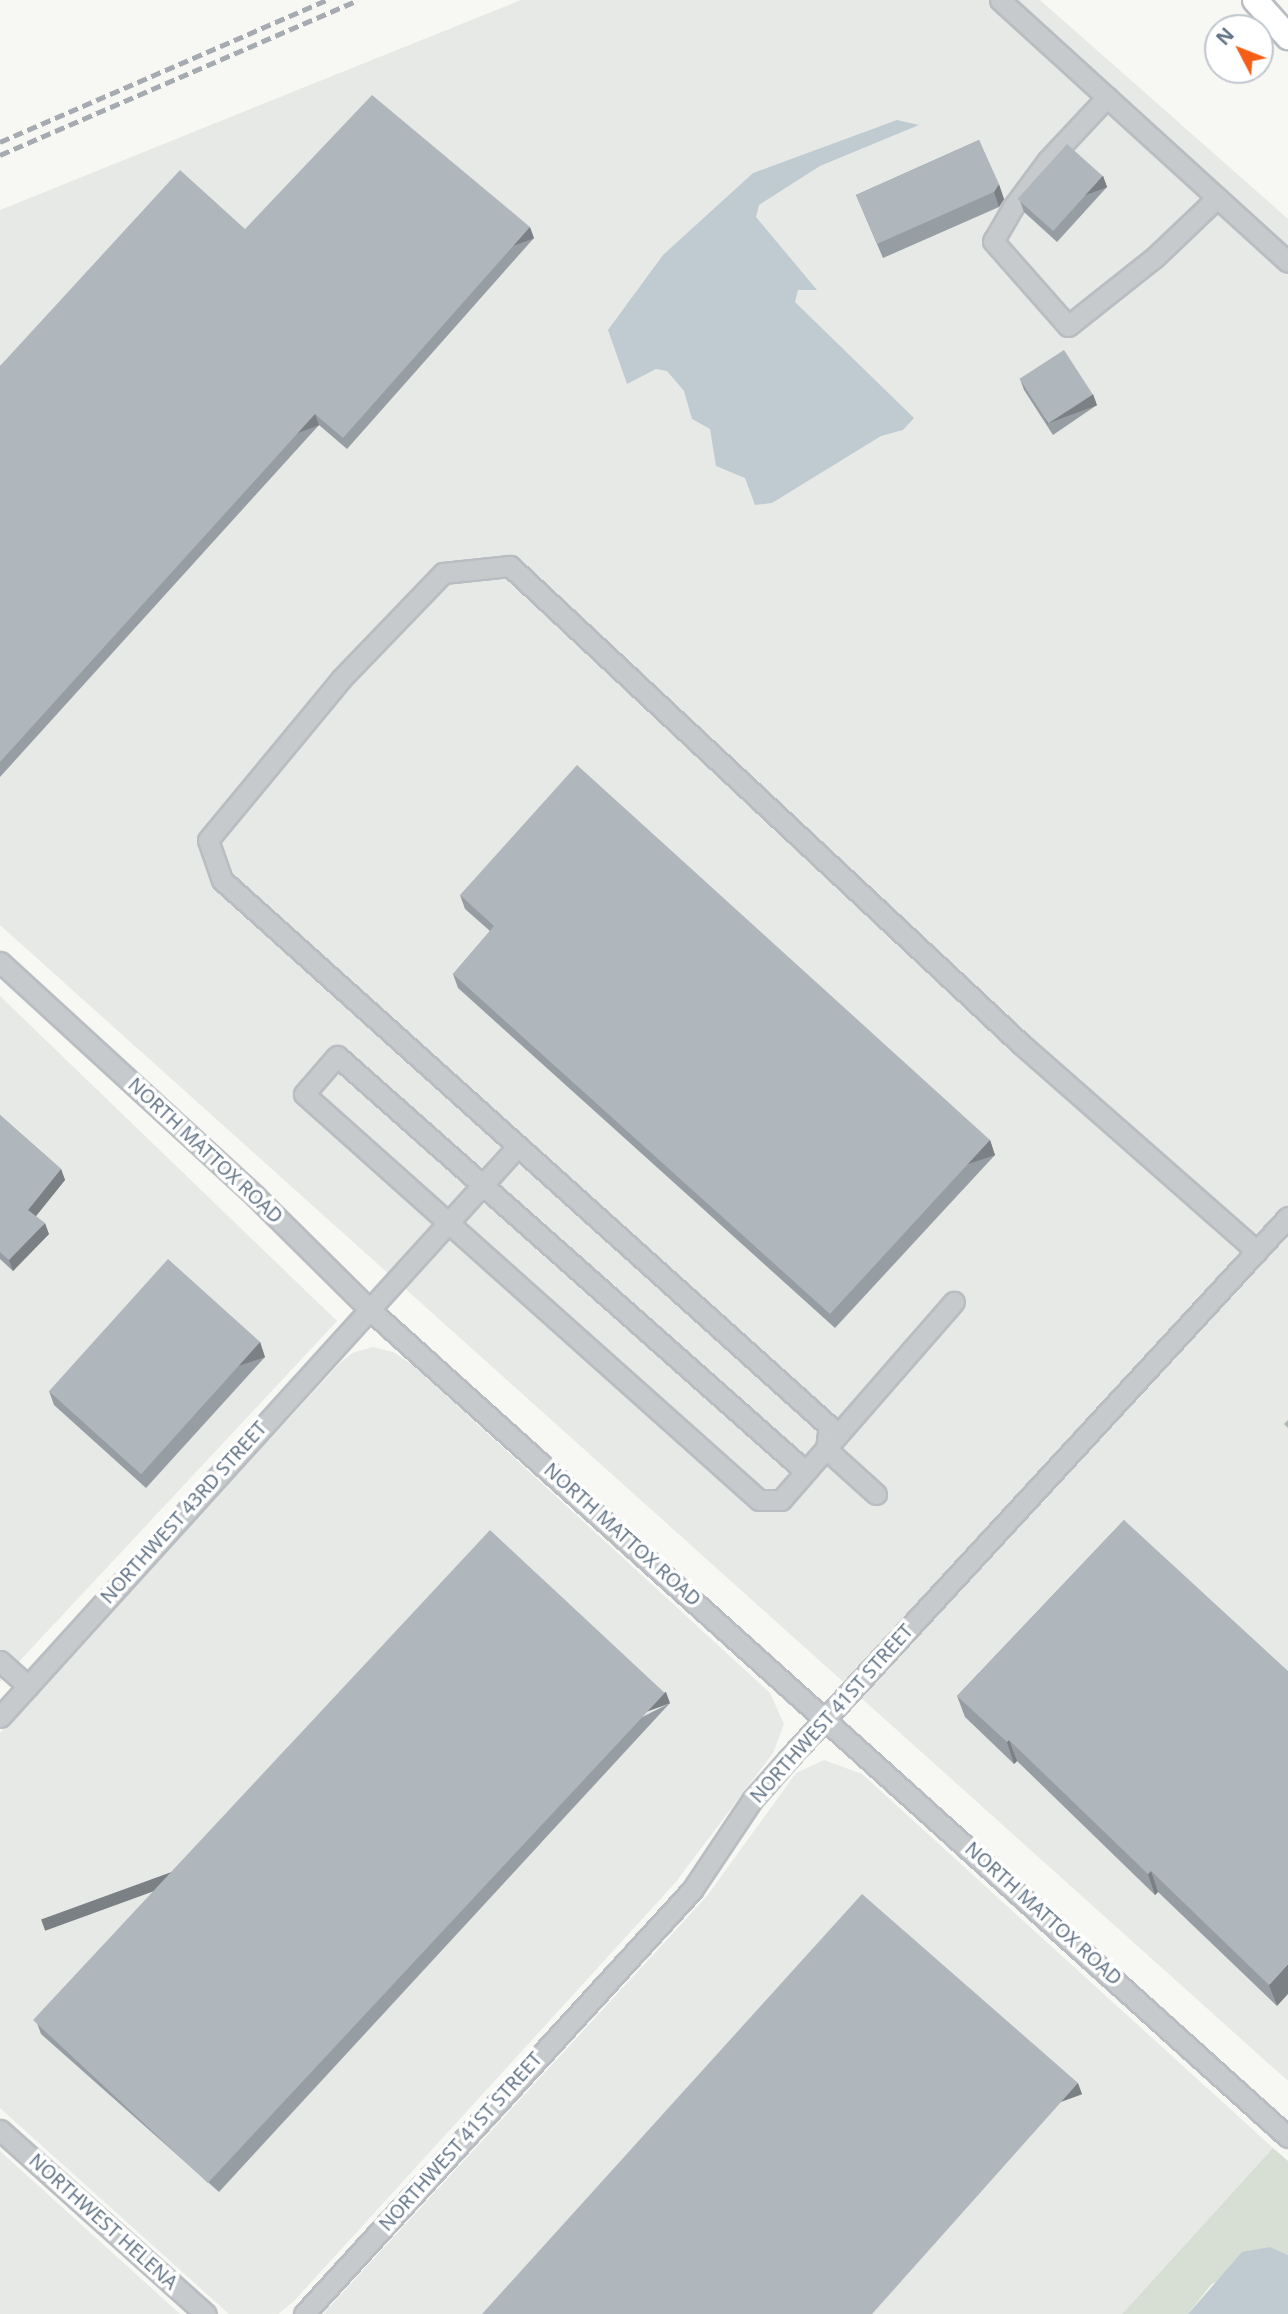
<!DOCTYPE html>
<html>
<head>
<meta charset="utf-8">
<style>
	body { margin:0 }
	#map { position:relative; width:1288px; height:2314px; overflow:hidden; background:#f7f7f3; font-family:"Noto Sans",sans-serif }
	div>[style] { position:absolute }
	[style*='--x'] { left:calc(var(--x)*1px); top:calc(var(--y)*1px); width:calc(var(--w)*1px); rotate:calc(var(--a)*1deg) }
	.built>* { inset:0; background:#e7e9e7 }
	.green>* { inset:0; background:#d7dfd4 }
	.water>* { inset:0; background:#c0cbd1 }
	.roads { filter:drop-shadow(2px 0 #b9bdc1) drop-shadow(-2px 0 #b9bdc1) drop-shadow(0 2px #b9bdc1) drop-shadow(0 -2px #b9bdc1) }
	.minor>* { height:19px; margin:-9.5px; padding:0 9.5px; transform-origin:9.5px; border-radius:9.5px; background:#c6cacd }
	.major>* { height:24px; margin:-12px; padding:0 12px; transform-origin:12px; border-radius:12px; background:#fff }
	.rail>* { height:5px; margin-top:-2.5px; transform-origin:0; background:repeating-linear-gradient(90deg,#a6abb2 0 10px,transparent 0 15px) }
	.wall>* { inset:0; background:#969da3 }
	.shaded-wall>* { inset:0; background:#7a8084; transform-origin:0 0 }
	.building>* { inset:0; background:#afb7bd; transform-origin:0 0 }
	span { translate:-50% -50%; white-space:nowrap; text-align:center; line-height:1.15; -webkit-text-stroke:7px #fff; paint-order:stroke }
	.street-label { font-size:19px; color:#637487 }
	.north { position:absolute; left:1204px; top:14px; width:70px; height:70px; box-sizing:border-box; background:#fff; border:2px solid #c1c7cf; border-radius:50%; rotate:312deg; font-size:19px; font-weight:700; line-height:28px; text-align:center; color:#637487 }
	.north::after { content:''; display:block; margin:auto; width:24px; height:32px; background:#f45e16; clip-path:polygon(50% 0,100% 100%,50% 72%,0 100%) }
</style>
</head>
<body>
<div id="map">
	<div class="built">
		<div style="clip-path:polygon(521px 0,1040px 0,1288px 219px,1288px 2081px,0 925px,0 210px)"></div>
		<div style="clip-path:polygon(0 996px,337px 1321px,0 1682px)"></div>
		<div style="clip-path:polygon(373px 1347px,393px 1352px,413px 1365px,770px 1693px,784px 1724px,773px 1753px,675px 1883px,294px 2301px,278px 2314px,229px 2314px,0 2108px,0 1733px,340px 1363px,352px 1353px)"></div>
		<div style="clip-path:polygon(824px 1760px,862px 1774px,1273px 2148px,1122px 2314px,323px 2314px,707px 1896px,796px 1773px)"></div>
		<div style="clip-path:polygon(0 2151px,180px 2314px,0 2314px)"></div>
	</div>
	<div class="green">
		<div style="clip-path:polygon(1273px 2148px,1288px 2161px,1288px 2255px,1269px 2247px,1211px 2285px,1188px 2314px,1122px 2314px)"></div>
	</div>
	<div class="water">
		<div style="clip-path:polygon(897px 120px,919px 125px,820px 166px,759px 205px,756px 217px,817px 290px,798px 290px,795px 302px,914px 418px,903px 430px,881px 436px,772px 503px,755px 505px,745px 478px,716px 466px,710px 429px,692px 419px,684px 391px,667px 371px,656px 369px,627px 384px,608px 330px,663px 255px,753px 173px)"></div>
		<div style="clip-path:polygon(1270px 2247px,1288px 2255px,1288px 2314px,1188px 2314px,1242px 2252px)"></div>
	</div>
	<div class="roads">
		<div class="minor">
			<div style="--x:1000;--y:0;--w:389;--a:42.3"></div>
			<div style="--x:1107;--y:97;--w:86;--a:133.1"></div>
			<div style="--x:1048;--y:160;--w:59;--a:126.7"></div>
			<div style="--x:1013;--y:207;--w:39;--a:120"></div>
			<div style="--x:993;--y:241;--w:113;--a:48.6"></div>
			<div style="--x:1068;--y:326;--w:111;--a:-38.4"></div>
			<div style="--x:1155;--y:257;--w:86;--a:-43.6"></div>
			<div style="--x:0;--y:962;--w:346;--a:42.5"></div>
			<div style="--x:255;--y:1196;--w:161;--a:44.7"></div>
			<div style="--x:369;--y:1309;--w:1237;--a:42.02"></div>
			<div style="--x:805;--y:1471;--w:625;--a:-138.43"></div>
			<div style="--x:337;--y:1056;--w:50;--a:131"></div>
			<div style="--x:304;--y:1094;--w:610;--a:41.74"></div>
			<div style="--x:759;--y:1500;--w:22;--a:0"></div>
			<div style="--x:781;--y:1500;--w:263;--a:-48.9"></div>
			<div style="--x:876;--y:1494;--w:67;--a:-138"></div>
			<div style="--x:826;--y:1449;--w:23;--a:-83"></div>
			<div style="--x:829;--y:1426;--w:816;--a:-138.03"></div>
			<div style="--x:222;--y:880;--w:42;--a:-109.3"></div>
			<div style="--x:208;--y:840;--w:209;--a:-50.4"></div>
			<div style="--x:341;--y:679;--w:147;--a:-46.1"></div>
			<div style="--x:443;--y:573;--w:67;--a:-6"></div>
			<div style="--x:510;--y:566;--w:700;--a:43.09"></div>
			<div style="--x:1021;--y:1044;--w:314;--a:41.3"></div>
			<div style="--x:0;--y:1661;--w:38;--a:42"></div>
			<div style="--x:0;--y:1717;--w:771;--a:-47.79"></div>
			<div style="--x:0;--y:2130;--w:276;--a:41.8"></div>
			<div style="--x:304;--y:2314;--w:575;--a:-47.54"></div>
			<div style="--x:692;--y:1890;--w:108;--a:-56.3"></div>
			<div style="--x:752;--y:1800;--w:56;--a:-48.6"></div>
			<div style="--x:789;--y:1758;--w:736;--a:-47.31"></div>
		</div>
		<div class="major">
			<div style="--x:1255;--y:0;--w:50;--a:48.3"></div>
		</div>
	</div>
	<div class="rail">
		<div style="--x:0;--y:142;--w:356;--a:-23.5"></div>
		<div style="--x:0;--y:155;--w:390;--a:-23.4"></div>
	</div>
	<div class="wall">
		<div style="clip-path:polygon(979px 140px,1004px 199px,999px 207px,883px 258px,856px 195px)"></div>
		<div style="clip-path:polygon(1103px 176px,1107px 187px,1057px 242px,1024px 212px,1020px 201px)"></div>
		<div style="clip-path:polygon(245px 229px,534px 238px,347px 449px,319px 425px,0 777px,0 366px)"></div>
		<div style="clip-path:polygon(1020px 379px,1097px 405px,1053px 435px,1024px 390px)"></div>
		<div style="clip-path:polygon(460px 895px,990px 1140px,995px 1155px,835px 1328px,458px 988px,453px 974px,490px 931px,465px 909px)"></div>
		<div style="clip-path:polygon(0 1115px,61px 1169px,65px 1180px,36px 1216px,49px 1234px,13px 1271px,0 1259px)"></div>
		<div style="clip-path:polygon(260px 1342px,265px 1357px,146px 1488px,54px 1405px,49px 1391px)"></div>
		<div style="clip-path:polygon(1124px 1520px,1277px 2006px,1158px 1892px,1155px 1895px,1017px 1761px,1014px 1764px,965px 1717px,957px 1696px)"></div>
		<div style="clip-path:polygon(670px 1703px,219px 2192px,41px 2034px,37px 2023px)"></div>
	</div>
	<div class="shaded-wall">
		<div style="left:1103px;top:176px;width:12px;height:74px;rotate:70deg"></div>
		<div style="clip-path:polygon(999px 184px,1004px 199px,999px 207px,994px 192px)"></div>
		<div style="left:530px;top:227px;width:12px;height:282px;rotate:70deg"></div>
		<div style="left:1093px;top:394px;width:12px;height:53px;rotate:70deg"></div>
		<div style="left:315px;top:414px;width:12px;height:469px;rotate:70deg"></div>
		<div style="left:990px;top:1140px;width:16px;height:236px;rotate:72deg"></div>
		<div style="clip-path:polygon(61px 1169px,65px 1180px,32px 1221px,28px 1210px)"></div>
		<div style="clip-path:polygon(45px 1223px,49px 1234px,13px 1271px,9px 1260px)"></div>
		<div style="left:260px;top:1342px;width:16px;height:178px;rotate:72deg"></div>
		<div style="left:666px;top:1692px;width:12px;height:665px;rotate:70deg"></div>
		<div style="clip-path:polygon(1009px 1740px,1017px 1761px,1014px 1764px,1007px 1742px)"></div>
		<div style="clip-path:polygon(1151px 1871px,1158px 1892px,1155px 1895px,1148px 1874px)"></div>
		<div style="clip-path:polygon(1288px 1964px,1288px 1994px,1277px 2006px,1269px 1985px)"></div>
		<div style="left:1078px;top:2083px;width:12px;height:310px;rotate:70deg"></div>
	</div>
	<div class="building">
		<div style="clip-path:polygon(372px 95px,530px 227px,343px 438px,315px 414px,0 762px,0 366px,180px 170px,245px 229px)"></div>
		<div style="clip-path:polygon(979px 140px,999px 184px,994px 192px,877px 244px,856px 195px)"></div>
		<div style="left:1067px;top:144px;width:48px;height:74px;rotate:42deg"></div>
		<div style="left:1064px;top:350px;width:53px;height:53px;rotate:57deg"></div>
		<div style="clip-path:polygon(577px 765px,990px 1140px,830px 1314px,453px 974px,494px 926px,460px 895px)"></div>
		<div style="clip-path:polygon(0 1115px,61px 1169px,28px 1210px,45px 1223px,9px 1260px,0 1252px)"></div>
		<div style="left:168px;top:1259px;width:124px;height:178px;rotate:42deg"></div>
		<div style="clip-path:polygon(1288px 1420px,1288px 1428px,1284px 1424px)"></div>
		<div style="clip-path:polygon(1124px 1520px,1288px 1671px,1288px 1964px,1269px 1985px,1151px 1871px,1148px 1874px,1009px 1740px,1007px 1742px,957px 1696px)"></div>
		<div style="left:490px;top:1530px;width:239px;height:670px;rotate:43deg"></div>
		<div style="clip-path:polygon(862px 1894px,1078px 2083px,872px 2314px,482px 2314px)"></div>
	</div>
	<div class="street-label">
		<span style="left:205px;top:1151px;rotate:43deg">NORTH MATTOX ROAD</span>
		<span style="left:184px;top:1513px;rotate:-48deg">NORTHWEST 43RD STREET</span>
		<span style="left:622px;top:1535px;rotate:42deg">NORTH MATTOX ROAD</span>
		<span style="left:832px;top:1714px;rotate:-48deg">NORTHWEST 41ST STREET</span>
		<span style="left:1043px;top:1914px;rotate:42deg">NORTH MATTOX ROAD</span>
		<span style="left:461px;top:2142px;rotate:-48deg">NORTHWEST 41ST STREET</span>
		<span style="left:103px;top:2222px;rotate:42deg">NORTHWEST HELENA</span>
	</div>
	<div class="north">N</div>
</div>
</body>
</html>
